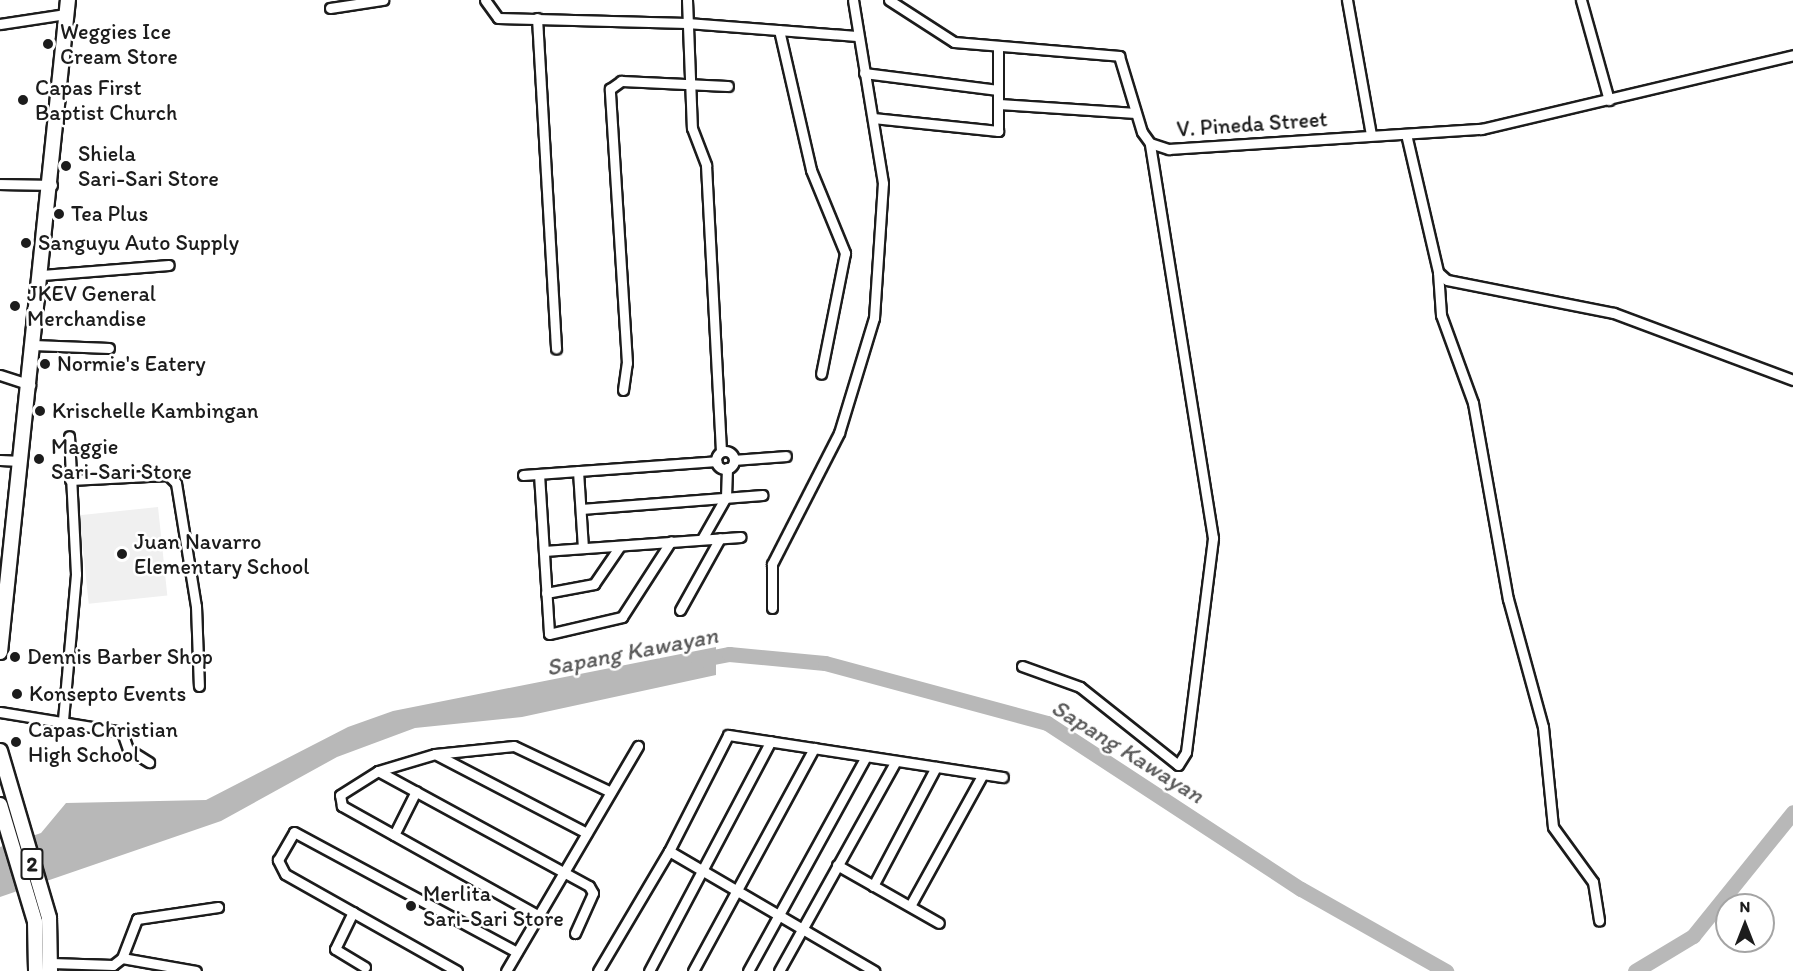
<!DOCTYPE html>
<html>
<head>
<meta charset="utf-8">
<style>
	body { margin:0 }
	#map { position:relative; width:1793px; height:971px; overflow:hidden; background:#fff; font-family:Itim,sans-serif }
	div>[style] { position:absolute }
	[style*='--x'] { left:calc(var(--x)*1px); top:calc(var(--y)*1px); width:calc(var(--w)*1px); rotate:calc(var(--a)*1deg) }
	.built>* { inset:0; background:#f0f0f0; transform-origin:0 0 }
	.water>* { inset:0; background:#b8b8b8 }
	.river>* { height:15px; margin:-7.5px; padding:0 7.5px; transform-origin:7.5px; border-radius:7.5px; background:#b8b8b8 }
	.roads { filter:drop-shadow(2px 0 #1c1c1c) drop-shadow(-2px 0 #1c1c1c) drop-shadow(0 2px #1c1c1c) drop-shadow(0 -2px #1c1c1c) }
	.minor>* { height:9px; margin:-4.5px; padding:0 4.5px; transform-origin:4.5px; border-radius:4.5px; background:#fff }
	.minor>.ring { margin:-4.5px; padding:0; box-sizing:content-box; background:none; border:9px solid #fff; border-radius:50% }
	.highway>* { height:14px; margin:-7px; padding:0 7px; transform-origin:7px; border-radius:7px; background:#fff }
	.dots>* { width:16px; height:16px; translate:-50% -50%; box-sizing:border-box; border:3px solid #fff; border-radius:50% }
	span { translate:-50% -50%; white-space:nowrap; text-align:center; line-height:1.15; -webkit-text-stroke:5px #fff; paint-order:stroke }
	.shield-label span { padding:2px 4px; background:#fff; border:2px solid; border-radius:4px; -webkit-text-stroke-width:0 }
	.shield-label { font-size:21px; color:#1c1c1c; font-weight:700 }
	.poi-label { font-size:22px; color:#1c1c1c }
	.left { translate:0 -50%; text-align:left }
	.street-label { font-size:22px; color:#1c1c1c }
	.water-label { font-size:24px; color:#5a5a5a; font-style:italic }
	.north { position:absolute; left:1715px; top:893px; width:60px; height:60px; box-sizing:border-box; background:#fff; border:2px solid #a4a4a4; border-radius:50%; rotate:0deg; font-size:16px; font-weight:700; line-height:24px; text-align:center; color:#1c1c1c }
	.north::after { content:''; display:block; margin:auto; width:21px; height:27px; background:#1c1c1c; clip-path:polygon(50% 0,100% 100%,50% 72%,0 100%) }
</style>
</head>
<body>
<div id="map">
	<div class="built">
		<div style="left:158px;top:507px;width:89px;height:79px;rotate:84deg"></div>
	</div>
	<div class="water">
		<div style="clip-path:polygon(716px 647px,716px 675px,522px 717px,415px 728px,337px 757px,221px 821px,0 897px,0 847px,41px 833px,66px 803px,206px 800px,348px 727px,393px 711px)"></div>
	</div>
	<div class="river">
		<div style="--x:698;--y:660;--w:32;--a:-11"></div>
		<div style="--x:729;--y:654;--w:96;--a:5.4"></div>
		<div style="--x:825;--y:663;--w:230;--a:15.1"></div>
		<div style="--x:1047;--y:723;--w:303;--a:33.2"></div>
		<div style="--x:1301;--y:889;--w:167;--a:29.5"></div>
		<div style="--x:1635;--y:971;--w:68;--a:-31.1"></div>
		<div style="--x:1693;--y:936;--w:159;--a:-51.1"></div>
	</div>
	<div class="roads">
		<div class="minor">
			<div style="--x:485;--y:0;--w:22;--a:54"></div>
			<div style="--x:498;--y:18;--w:189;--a:1.5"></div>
			<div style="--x:687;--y:23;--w:170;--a:4.4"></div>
			<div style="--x:687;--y:0;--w:128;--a:87.8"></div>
			<div style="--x:692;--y:128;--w:40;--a:69"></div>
			<div style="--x:706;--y:165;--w:287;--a:87"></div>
			<div style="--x:889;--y:0;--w:77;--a:32.9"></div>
			<div style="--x:954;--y:42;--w:166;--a:4.8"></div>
			<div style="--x:1119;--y:56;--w:79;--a:73.2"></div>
			<div style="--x:1142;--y:132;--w:14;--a:54"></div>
			<div style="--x:1150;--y:143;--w:20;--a:18"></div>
			<div style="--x:1169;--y:149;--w:313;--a:-3.7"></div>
			<div style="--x:1481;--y:129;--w:321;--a:-13.3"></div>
			<div style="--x:1347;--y:0;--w:137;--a:79.9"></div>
			<div style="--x:1581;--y:0;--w:104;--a:74.4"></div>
			<div style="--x:330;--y:8;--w:54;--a:-8.6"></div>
			<div style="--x:537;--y:18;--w:331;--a:86.7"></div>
			<div style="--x:0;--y:24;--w:67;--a:-8.6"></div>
			<div style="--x:779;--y:30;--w:144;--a:77.1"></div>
			<div style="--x:811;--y:170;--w:90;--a:67.7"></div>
			<div style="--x:845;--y:253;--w:123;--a:101.2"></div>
			<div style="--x:864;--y:73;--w:135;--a:7.2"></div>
			<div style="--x:999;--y:104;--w:137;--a:3.8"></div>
			<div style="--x:873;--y:118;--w:126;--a:5.9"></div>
			<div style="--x:998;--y:131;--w:83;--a:-90"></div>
			<div style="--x:1406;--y:134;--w:142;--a:76.9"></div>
			<div style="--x:1438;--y:272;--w:12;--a:42"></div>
			<div style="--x:1447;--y:280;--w:170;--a:11.2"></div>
			<div style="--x:1614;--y:313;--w:191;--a:20.5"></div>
			<div style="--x:0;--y:184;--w:52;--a:1.1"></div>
			<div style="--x:1438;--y:272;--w:43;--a:86"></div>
			<div style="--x:1441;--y:315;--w:94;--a:70"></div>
			<div style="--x:1473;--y:403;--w:199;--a:79.9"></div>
			<div style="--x:1508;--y:599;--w:133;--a:74.7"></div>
			<div style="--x:1543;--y:727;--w:100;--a:84.3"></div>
			<div style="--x:1553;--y:827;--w:68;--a:54"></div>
			<div style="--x:1593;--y:882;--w:39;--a:81"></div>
			<div style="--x:42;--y:275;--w:127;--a:-4.5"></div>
			<div style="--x:33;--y:345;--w:76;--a:2.3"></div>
			<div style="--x:0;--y:375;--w:32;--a:18"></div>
			<div style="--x:623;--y:390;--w:27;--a:-82"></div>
			<div style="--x:627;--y:363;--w:275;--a:-93.6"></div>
			<div style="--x:610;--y:89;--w:14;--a:-36"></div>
			<div style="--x:621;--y:81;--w:107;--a:2.7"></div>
			<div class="ring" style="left:716px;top:451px;width:9px;height:9px"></div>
			<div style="--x:0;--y:460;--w:21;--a:3"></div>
			<div style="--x:734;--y:460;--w:52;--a:-4.4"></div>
			<div style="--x:578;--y:471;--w:77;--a:86.3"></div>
			<div style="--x:539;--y:474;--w:160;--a:86.4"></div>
			<div style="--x:549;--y:634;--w:75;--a:-13.1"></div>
			<div style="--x:622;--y:617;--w:90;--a:-57.2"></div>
			<div style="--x:523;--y:475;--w:194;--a:-4.1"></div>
			<div style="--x:70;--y:480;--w:98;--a:-2.9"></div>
			<div style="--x:168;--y:475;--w:11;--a:45"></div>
			<div style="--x:176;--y:483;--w:125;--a:80.8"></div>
			<div style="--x:196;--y:606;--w:80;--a:87.9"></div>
			<div style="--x:581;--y:509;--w:182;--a:-4.4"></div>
			<div style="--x:702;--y:539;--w:48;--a:-60.3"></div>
			<div style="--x:726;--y:497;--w:29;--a:-88"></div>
			<div style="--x:544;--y:551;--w:197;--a:-4.1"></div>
			<div style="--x:546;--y:593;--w:49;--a:-10.6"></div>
			<div style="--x:594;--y:584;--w:46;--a:-55.6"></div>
			<div style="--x:772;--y:608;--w:44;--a:-90"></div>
			<div style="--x:772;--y:564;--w:147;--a:-62.9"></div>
			<div style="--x:839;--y:433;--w:120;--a:-73.1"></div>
			<div style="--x:874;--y:318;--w:135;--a:-86.2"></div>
			<div style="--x:883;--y:183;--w:185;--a:-99.3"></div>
			<div style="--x:680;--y:610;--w:82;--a:-60.9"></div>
			<div style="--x:1022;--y:666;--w:62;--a:19.9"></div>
			<div style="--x:1080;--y:687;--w:125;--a:38.5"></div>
			<div style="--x:1178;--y:765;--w:15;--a:-58"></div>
			<div style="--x:1186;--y:752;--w:216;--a:-82.8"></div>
			<div style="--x:1213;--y:538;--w:400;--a:-99.1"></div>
			<div style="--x:0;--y:712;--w:124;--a:9.3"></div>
			<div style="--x:122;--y:732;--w:18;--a:71"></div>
			<div style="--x:128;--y:749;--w:25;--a:32"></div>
			<div style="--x:63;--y:720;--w:147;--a:-84.9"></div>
			<div style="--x:76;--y:574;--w:138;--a:-92.9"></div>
			<div style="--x:435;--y:754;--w:171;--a:27.5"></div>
			<div style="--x:378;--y:771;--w:59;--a:-16.6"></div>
			<div style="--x:435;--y:754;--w:79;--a:-5.8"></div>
			<div style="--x:514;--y:746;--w:107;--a:25.4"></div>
			<div style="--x:394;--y:835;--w:49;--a:-63.4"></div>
			<div style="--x:669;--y:851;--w:238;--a:30.3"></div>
			<div style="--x:837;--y:865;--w:117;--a:29.6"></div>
			<div style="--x:873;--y:886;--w:135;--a:-62.1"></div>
			<div style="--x:910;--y:906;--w:151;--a:-61.1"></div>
			<div style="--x:353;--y:912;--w:41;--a:115.9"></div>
			<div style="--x:335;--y:949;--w:35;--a:31"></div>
			<div style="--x:539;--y:916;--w:226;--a:-150.8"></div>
			<div style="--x:342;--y:806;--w:11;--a:-100"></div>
			<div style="--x:340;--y:795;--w:45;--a:-32.3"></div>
			<div style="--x:378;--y:771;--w:240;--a:28.6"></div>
			<div style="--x:589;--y:886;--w:8;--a:60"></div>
			<div style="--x:593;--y:893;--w:44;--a:114.2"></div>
			<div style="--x:122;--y:958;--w:75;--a:10"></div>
			<div style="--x:51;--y:963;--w:62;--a:1.8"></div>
			<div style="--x:113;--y:965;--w:11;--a:-38"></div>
			<div style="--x:122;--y:958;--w:42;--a:-69"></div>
			<div style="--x:137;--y:919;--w:82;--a:-8.4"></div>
			<div style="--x:457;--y:971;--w:197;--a:-150.6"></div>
			<div style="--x:285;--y:874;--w:16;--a:-117"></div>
			<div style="--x:278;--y:860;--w:32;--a:-60"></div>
			<div style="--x:294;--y:832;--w:253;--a:28.3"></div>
			<div style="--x:506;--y:971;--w:261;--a:-59.6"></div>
			<div style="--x:598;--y:971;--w:139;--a:-59.4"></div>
			<div style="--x:669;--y:851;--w:130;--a:-63"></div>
			<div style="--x:728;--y:735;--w:278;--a:8.7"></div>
			<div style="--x:649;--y:971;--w:260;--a:-62.1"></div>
			<div style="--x:693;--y:971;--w:254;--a:-61.5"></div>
			<div style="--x:748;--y:971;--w:245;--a:-61.2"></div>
			<div style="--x:779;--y:971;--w:240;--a:-60.9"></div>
		</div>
		<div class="highway">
			<div style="--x:0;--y:652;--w:656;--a:-84.05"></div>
			<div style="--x:0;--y:751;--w:174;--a:73.6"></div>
			<div style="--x:49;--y:918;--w:53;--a:88.9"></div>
			<div style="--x:0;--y:805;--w:122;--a:73.3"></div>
			<div style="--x:35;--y:922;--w:49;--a:88.8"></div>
		</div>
	</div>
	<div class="dots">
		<div style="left:48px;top:44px;background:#1c1c1c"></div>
		<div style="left:23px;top:100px;background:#1c1c1c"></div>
		<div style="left:66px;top:166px;background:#1c1c1c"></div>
		<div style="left:59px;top:214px;background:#1c1c1c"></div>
		<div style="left:26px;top:243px;background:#1c1c1c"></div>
		<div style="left:15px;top:306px;background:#1c1c1c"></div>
		<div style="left:45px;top:364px;background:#1c1c1c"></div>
		<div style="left:40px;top:411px;background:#1c1c1c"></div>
		<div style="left:39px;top:459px;background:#1c1c1c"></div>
		<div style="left:122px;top:554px;background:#1c1c1c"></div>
		<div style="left:15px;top:657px;background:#1c1c1c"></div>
		<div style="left:17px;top:694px;background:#1c1c1c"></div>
		<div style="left:16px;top:742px;background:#1c1c1c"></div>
		<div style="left:411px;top:906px;background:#1c1c1c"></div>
	</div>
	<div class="shield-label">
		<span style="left:32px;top:864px">2</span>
	</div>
	<div class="poi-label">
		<span class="left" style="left:60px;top:44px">Weggies Ice<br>Cream Store</span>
		<span class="left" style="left:35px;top:100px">Capas First<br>Baptist Church</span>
		<span class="left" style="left:78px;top:166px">Shiela<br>Sari-Sari Store</span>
		<span class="left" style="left:71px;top:214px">Tea Plus</span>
		<span class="left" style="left:38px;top:243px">Sanguyu Auto Supply</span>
		<span class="left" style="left:27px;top:306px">JKEV General<br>Merchandise</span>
		<span class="left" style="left:57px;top:364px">Normie's Eatery</span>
		<span class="left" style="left:52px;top:411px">Krischelle Kambingan</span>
		<span class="left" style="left:51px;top:459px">Maggie<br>Sari-Sari Store</span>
		<span class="left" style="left:134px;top:554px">Juan Navarro<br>Elementary School</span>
		<span class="left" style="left:27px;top:657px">Dennis Barber Shop</span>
		<span class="left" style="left:29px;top:694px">Konsepto Events</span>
		<span class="left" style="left:28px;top:742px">Capas Christian<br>High School</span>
		<span class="left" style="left:423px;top:906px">Merlita<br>Sari-Sari Store</span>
	</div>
	<div class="street-label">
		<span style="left:1252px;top:124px;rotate:-4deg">V. Pineda Street</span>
	</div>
	<div class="water-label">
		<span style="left:632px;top:651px;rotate:-11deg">Sapang Kawayan</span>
		<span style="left:1128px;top:751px;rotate:32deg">Sapang Kawayan</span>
	</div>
	<div class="north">N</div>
</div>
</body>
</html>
